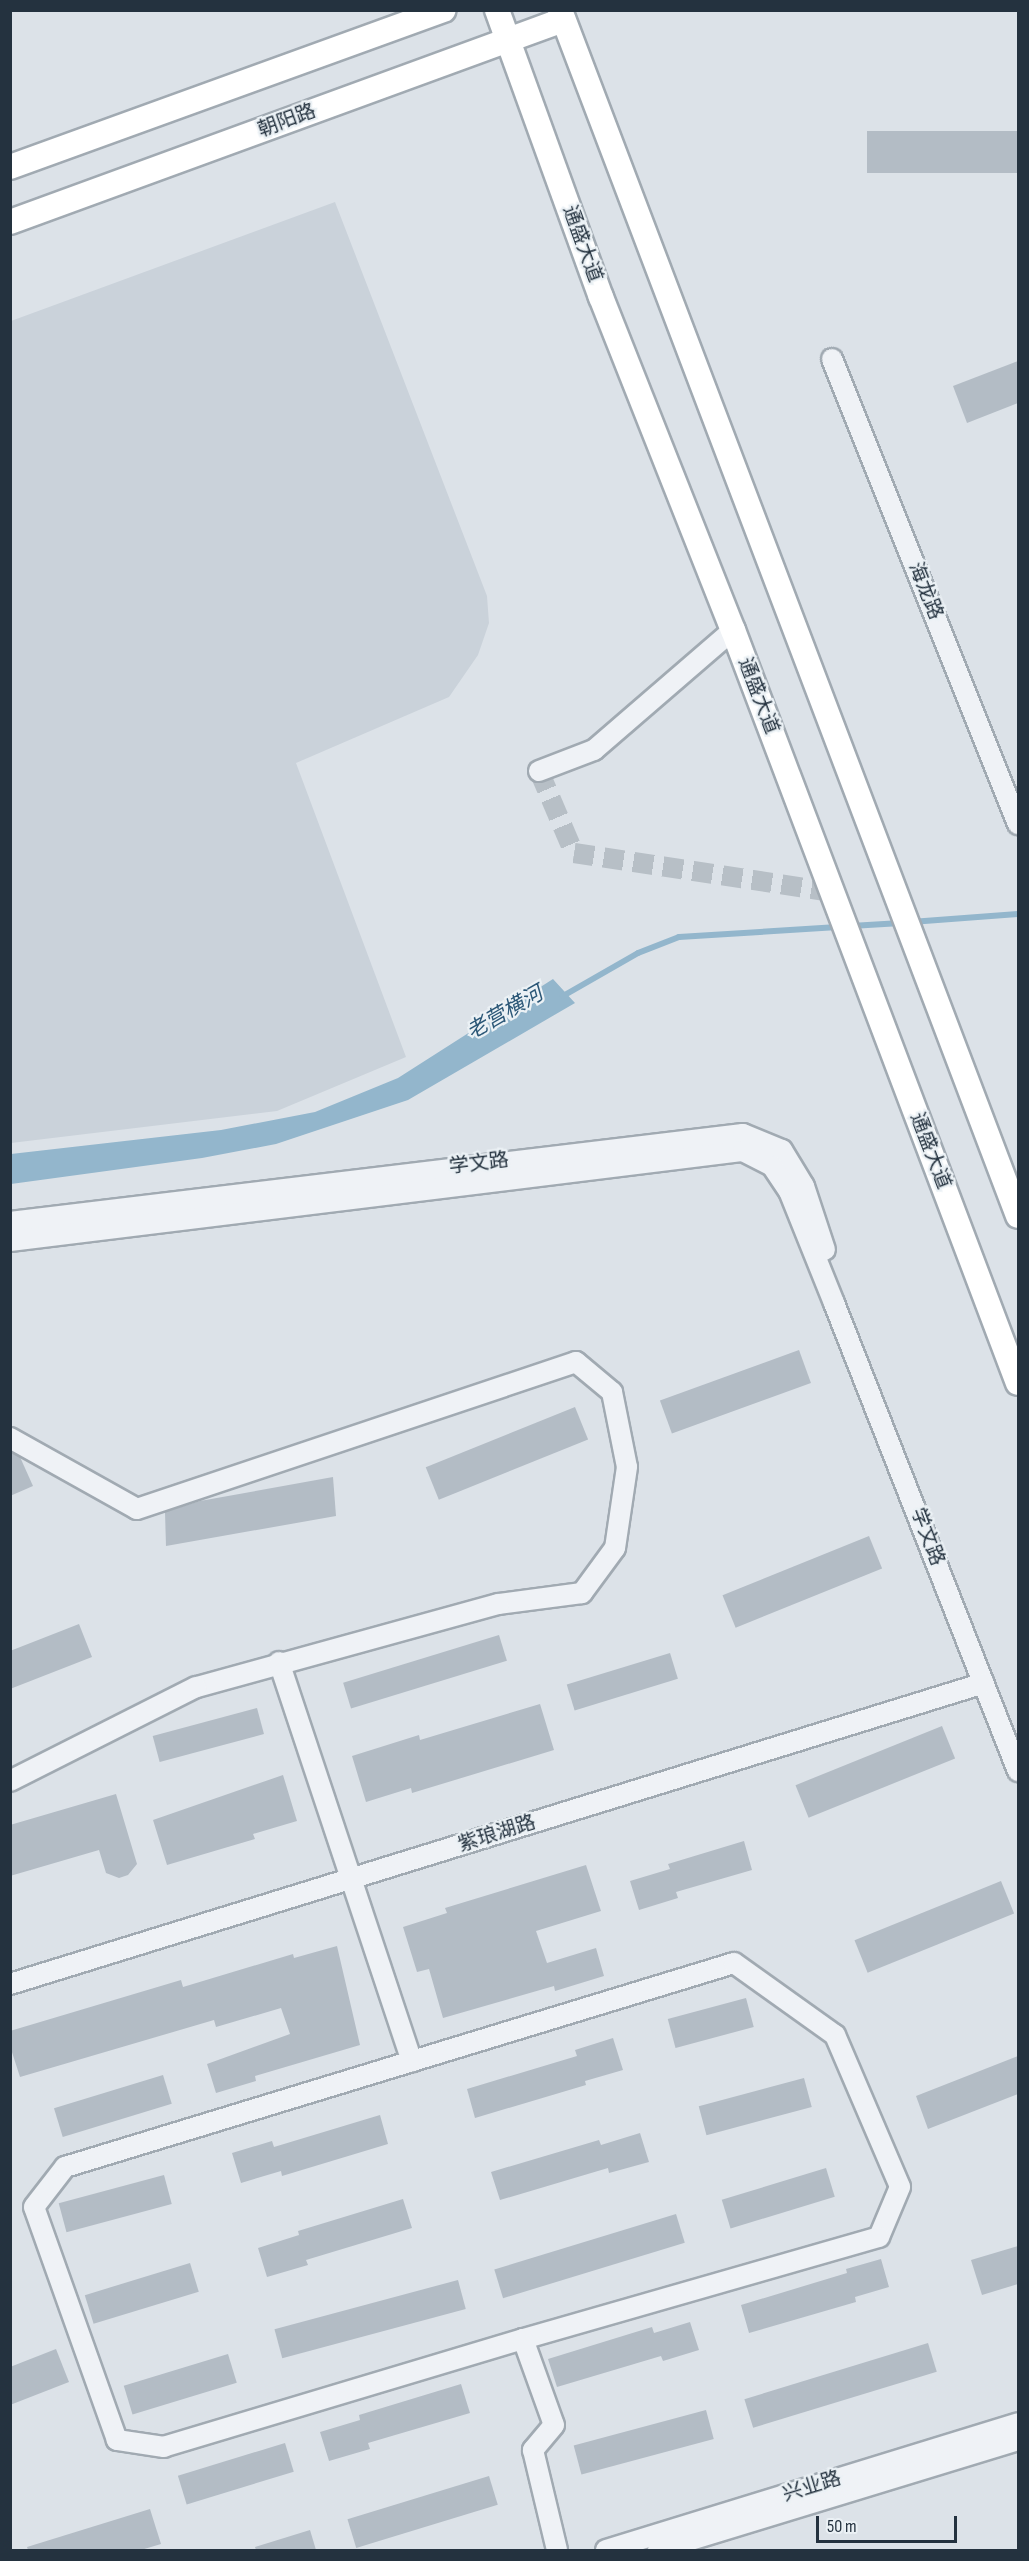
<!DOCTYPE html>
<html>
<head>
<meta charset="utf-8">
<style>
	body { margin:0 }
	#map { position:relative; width:1029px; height:2561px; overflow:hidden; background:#dce2e8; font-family:"Sofia Sans Condensed","Noto Sans SC",sans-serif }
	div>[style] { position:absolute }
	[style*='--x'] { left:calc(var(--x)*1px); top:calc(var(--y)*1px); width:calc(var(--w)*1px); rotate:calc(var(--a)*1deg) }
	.built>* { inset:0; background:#cad2da }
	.water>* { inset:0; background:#93b6cc }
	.stream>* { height:6px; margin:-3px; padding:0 3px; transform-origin:3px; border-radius:3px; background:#93b6cc }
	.building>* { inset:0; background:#b3bcc5; transform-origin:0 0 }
	.minor-tunnel>* { height:20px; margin-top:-10px; transform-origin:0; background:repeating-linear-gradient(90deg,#b7bfc6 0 20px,transparent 0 30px) }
	.roads { filter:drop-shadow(2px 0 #a1aab2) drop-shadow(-2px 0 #a1aab2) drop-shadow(0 2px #a1aab2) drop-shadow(0 -2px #a1aab2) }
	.minor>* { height:20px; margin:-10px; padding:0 10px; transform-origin:10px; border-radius:10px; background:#eff2f6 }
	.major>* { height:24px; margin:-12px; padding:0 12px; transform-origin:12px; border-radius:12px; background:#fff }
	span { translate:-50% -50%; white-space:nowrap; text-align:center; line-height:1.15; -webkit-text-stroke:4.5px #ebf1f5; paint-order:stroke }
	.street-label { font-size:20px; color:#24323f }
	.water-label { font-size:21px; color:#2b5777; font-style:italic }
	.frame { position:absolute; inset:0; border:12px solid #24323f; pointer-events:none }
	.scale { position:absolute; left:816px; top:2516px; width:141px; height:27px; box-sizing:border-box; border:3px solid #24323f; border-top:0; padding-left:8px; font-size:18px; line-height:21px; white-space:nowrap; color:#24323f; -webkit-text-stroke:4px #ebf1f5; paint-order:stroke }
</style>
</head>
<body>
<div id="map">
	<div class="built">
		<div style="clip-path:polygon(335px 202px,487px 596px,489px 623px,478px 655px,449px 697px,296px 763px,406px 1057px,277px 1111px,11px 1143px,11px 321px)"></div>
	</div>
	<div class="water">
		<div style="clip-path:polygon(553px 979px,575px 1003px,408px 1100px,276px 1144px,202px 1158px,11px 1184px,11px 1154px,221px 1130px,315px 1112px,398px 1078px)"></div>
	</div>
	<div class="stream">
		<div style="--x:911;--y:922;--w:107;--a:-4.3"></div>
		<div style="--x:851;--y:926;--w:50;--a:-3.4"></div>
		<div style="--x:563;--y:996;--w:86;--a:-29.8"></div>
		<div style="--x:638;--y:953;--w:44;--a:-21.3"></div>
		<div style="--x:679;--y:937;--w:159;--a:-3.6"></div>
	</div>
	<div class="building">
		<div style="left:1018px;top:131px;width:42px;height:151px;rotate:90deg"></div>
		<div style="clip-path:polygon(1018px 361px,1018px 403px,967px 423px,953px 386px)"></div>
		<div style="left:799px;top:1350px;width:35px;height:148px;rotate:70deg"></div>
		<div style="left:575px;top:1407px;width:35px;height:161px;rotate:68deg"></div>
		<div style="clip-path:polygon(10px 1452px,20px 1457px,33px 1486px,10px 1496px)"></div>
		<div style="clip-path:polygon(333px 1477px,336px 1516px,166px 1546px,165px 1512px,200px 1501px)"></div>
		<div style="left:869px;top:1536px;width:35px;height:158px;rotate:68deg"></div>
		<div style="clip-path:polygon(79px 1624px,92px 1657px,10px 1689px,10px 1651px)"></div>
		<div style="left:499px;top:1635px;width:27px;height:163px;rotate:73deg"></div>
		<div style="left:670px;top:1653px;width:27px;height:108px;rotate:73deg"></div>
		<div style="clip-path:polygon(540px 1704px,554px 1750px,412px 1793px,411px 1788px,366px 1802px,352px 1756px,419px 1735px,420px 1740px)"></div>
		<div style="left:257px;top:1708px;width:27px;height:108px;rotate:75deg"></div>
		<div style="left:942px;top:1726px;width:35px;height:158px;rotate:68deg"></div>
		<div style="clip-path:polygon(283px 1775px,297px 1821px,253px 1834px,255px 1839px,167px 1865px,153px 1820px)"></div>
		<div style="clip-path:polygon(116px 1794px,137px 1864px,128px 1875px,119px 1878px,106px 1873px,99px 1850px,10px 1876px,10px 1825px)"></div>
		<div style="clip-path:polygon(744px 1841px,752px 1870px,676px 1892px,678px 1898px,639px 1910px,630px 1881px,670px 1869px,668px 1864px)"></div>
		<div style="clip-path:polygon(586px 1865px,601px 1911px,536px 1931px,547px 1963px,596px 1948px,604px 1976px,555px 1991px,554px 1986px,443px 2018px,429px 1969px,417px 1972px,403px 1927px,447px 1913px,445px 1908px)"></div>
		<div style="left:1001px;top:1881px;width:35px;height:158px;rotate:68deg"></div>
		<div style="clip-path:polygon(337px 1946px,360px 2045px,255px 2076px,256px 2081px,216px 2093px,207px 2064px,290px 2034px,281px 2008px,216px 2027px,214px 2020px,20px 2077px,10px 2046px,10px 2031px,181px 1980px,183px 1987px,293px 1954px,294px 1958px)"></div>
		<div style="left:746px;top:1998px;width:30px;height:81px;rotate:75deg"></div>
		<div style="clip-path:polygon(613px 2038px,623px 2070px,585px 2081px,586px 2085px,475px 2118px,467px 2089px,577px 2056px,575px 2050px)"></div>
		<div style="clip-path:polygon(1018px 2056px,1018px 2094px,928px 2129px,916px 2096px)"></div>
		<div style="left:163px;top:2075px;width:30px;height:114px;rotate:73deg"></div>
		<div style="left:804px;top:2078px;width:30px;height:109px;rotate:75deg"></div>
		<div style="clip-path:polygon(380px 2115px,388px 2144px,282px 2176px,281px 2171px,241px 2183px,232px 2153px,272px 2141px,274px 2147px)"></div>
		<div style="clip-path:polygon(640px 2133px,649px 2162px,609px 2173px,608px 2168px,500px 2200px,491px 2172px,599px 2140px,601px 2145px)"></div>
		<div style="left:826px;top:2168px;width:30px;height:109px;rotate:73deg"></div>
		<div style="left:164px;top:2175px;width:30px;height:109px;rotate:75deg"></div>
		<div style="clip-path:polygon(403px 2199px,412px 2228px,306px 2260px,308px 2265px,267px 2277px,258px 2248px,299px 2235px,298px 2231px)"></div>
		<div style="left:676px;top:2214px;width:30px;height:190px;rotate:73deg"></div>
		<div style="clip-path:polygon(1018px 2246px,1018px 2284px,982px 2295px,971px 2260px)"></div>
		<div style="clip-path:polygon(881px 2259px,889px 2287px,855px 2297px,856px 2302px,749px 2333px,741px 2305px,847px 2273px,846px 2269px)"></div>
		<div style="left:190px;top:2263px;width:30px;height:110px;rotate:73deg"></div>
		<div style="left:458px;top:2280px;width:30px;height:190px;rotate:75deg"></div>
		<div style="clip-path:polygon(690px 2322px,699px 2350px,663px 2361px,661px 2356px,557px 2387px,548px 2359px,652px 2327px,654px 2333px)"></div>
		<div style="left:928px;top:2343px;width:30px;height:192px;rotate:73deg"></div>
		<div style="clip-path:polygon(56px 2349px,69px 2382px,10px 2405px,10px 2367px)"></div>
		<div style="left:228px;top:2354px;width:30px;height:109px;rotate:73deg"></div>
		<div style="clip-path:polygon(461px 2384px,470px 2413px,368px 2443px,370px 2449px,329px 2461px,320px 2432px,360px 2420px,359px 2415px)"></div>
		<div style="left:706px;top:2410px;width:30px;height:137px;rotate:75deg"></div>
		<div style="left:285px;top:2443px;width:30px;height:112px;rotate:73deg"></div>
		<div style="left:489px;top:2476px;width:30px;height:148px;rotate:73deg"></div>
		<div style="clip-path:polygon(150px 2509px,161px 2544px,141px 2550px,28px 2550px,27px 2547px)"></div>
		<div style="clip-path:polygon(310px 2530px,316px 2550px,256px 2550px,255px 2547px)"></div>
	</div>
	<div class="minor-tunnel">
		<div style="--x:539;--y:771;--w:89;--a:66.9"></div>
		<div style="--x:574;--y:853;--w:261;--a:8.6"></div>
	</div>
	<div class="roads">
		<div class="minor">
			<div style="--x:832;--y:359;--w:501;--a:68.2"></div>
			<div style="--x:539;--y:771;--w:59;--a:-20.9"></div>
			<div style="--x:594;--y:750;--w:184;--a:-40.8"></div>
			<div style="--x:10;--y:1222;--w:738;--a:-6.85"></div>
			<div style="--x:743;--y:1134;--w:42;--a:22.3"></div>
			<div style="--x:782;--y:1150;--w:42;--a:58.6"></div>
			<div style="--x:804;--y:1186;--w:67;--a:71.8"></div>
			<div style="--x:10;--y:1241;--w:739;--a:-7"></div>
			<div style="--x:743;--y:1151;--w:33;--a:27"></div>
			<div style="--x:772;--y:1166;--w:30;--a:56"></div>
			<div style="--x:789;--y:1191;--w:121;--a:68.1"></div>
			<div style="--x:834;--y:1303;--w:503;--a:68.54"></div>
			<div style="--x:10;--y:1438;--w:145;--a:29.2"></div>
			<div style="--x:137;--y:1509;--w:463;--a:-18.5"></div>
			<div style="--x:576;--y:1362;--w:47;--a:39.8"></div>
			<div style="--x:612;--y:1392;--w:76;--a:78.7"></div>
			<div style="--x:627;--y:1467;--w:82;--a:98.4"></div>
			<div style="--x:615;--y:1548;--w:56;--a:126.3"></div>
			<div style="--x:582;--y:1593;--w:85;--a:172.5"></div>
			<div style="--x:498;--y:1604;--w:313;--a:164.6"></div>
			<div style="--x:196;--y:1687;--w:208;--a:153.2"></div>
			<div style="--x:279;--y:1662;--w:421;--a:71.6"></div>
			<div style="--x:10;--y:1984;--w:1019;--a:-17.17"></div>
			<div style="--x:523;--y:2339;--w:375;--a:163.3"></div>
			<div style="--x:164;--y:2447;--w:48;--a:-171.5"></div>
			<div style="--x:117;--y:2440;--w:247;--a:-109.6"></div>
			<div style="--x:34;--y:2207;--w:51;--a:-52.2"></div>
			<div style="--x:65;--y:2167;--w:699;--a:-16.96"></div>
			<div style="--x:734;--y:1963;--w:124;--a:35.5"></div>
			<div style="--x:835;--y:2035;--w:165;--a:66.8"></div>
			<div style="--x:900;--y:2187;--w:54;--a:112.8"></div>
			<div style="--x:879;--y:2237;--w:370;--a:164"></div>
			<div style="--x:523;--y:2339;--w:91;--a:70.2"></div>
			<div style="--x:554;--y:2425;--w:33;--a:130"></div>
			<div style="--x:533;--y:2450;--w:103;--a:76.5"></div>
			<div style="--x:606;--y:2550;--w:431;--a:-17.1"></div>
			<div style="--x:658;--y:2550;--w:376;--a:-17"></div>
		</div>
		<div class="major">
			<div style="--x:497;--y:10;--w:305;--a:70.1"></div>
			<div style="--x:601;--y:297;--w:358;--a:68.4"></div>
			<div style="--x:733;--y:630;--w:805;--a:69.27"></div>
			<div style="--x:560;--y:10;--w:1290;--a:69.2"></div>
			<div style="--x:10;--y:167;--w:461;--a:-19.9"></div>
			<div style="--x:10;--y:222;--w:589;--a:-20.07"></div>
		</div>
	</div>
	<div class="street-label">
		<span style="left:287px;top:121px;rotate:-20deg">朝阳路</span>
		<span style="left:582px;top:244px;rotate:70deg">通盛大道</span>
		<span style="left:925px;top:591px;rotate:68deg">海龙路</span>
		<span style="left:758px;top:696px;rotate:69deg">通盛大道</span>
		<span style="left:930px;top:1151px;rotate:69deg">通盛大道</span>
		<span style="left:479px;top:1164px;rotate:-7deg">学文路</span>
		<span style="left:927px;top:1537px;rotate:69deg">学文路</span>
		<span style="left:497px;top:1834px;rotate:-17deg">紫琅湖路</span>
		<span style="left:812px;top:2487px;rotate:-17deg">兴业路</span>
	</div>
	<div class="water-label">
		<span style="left:505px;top:1013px;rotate:-30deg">老营横河</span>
	</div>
	<div class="frame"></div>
	<div class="scale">50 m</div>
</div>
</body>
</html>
